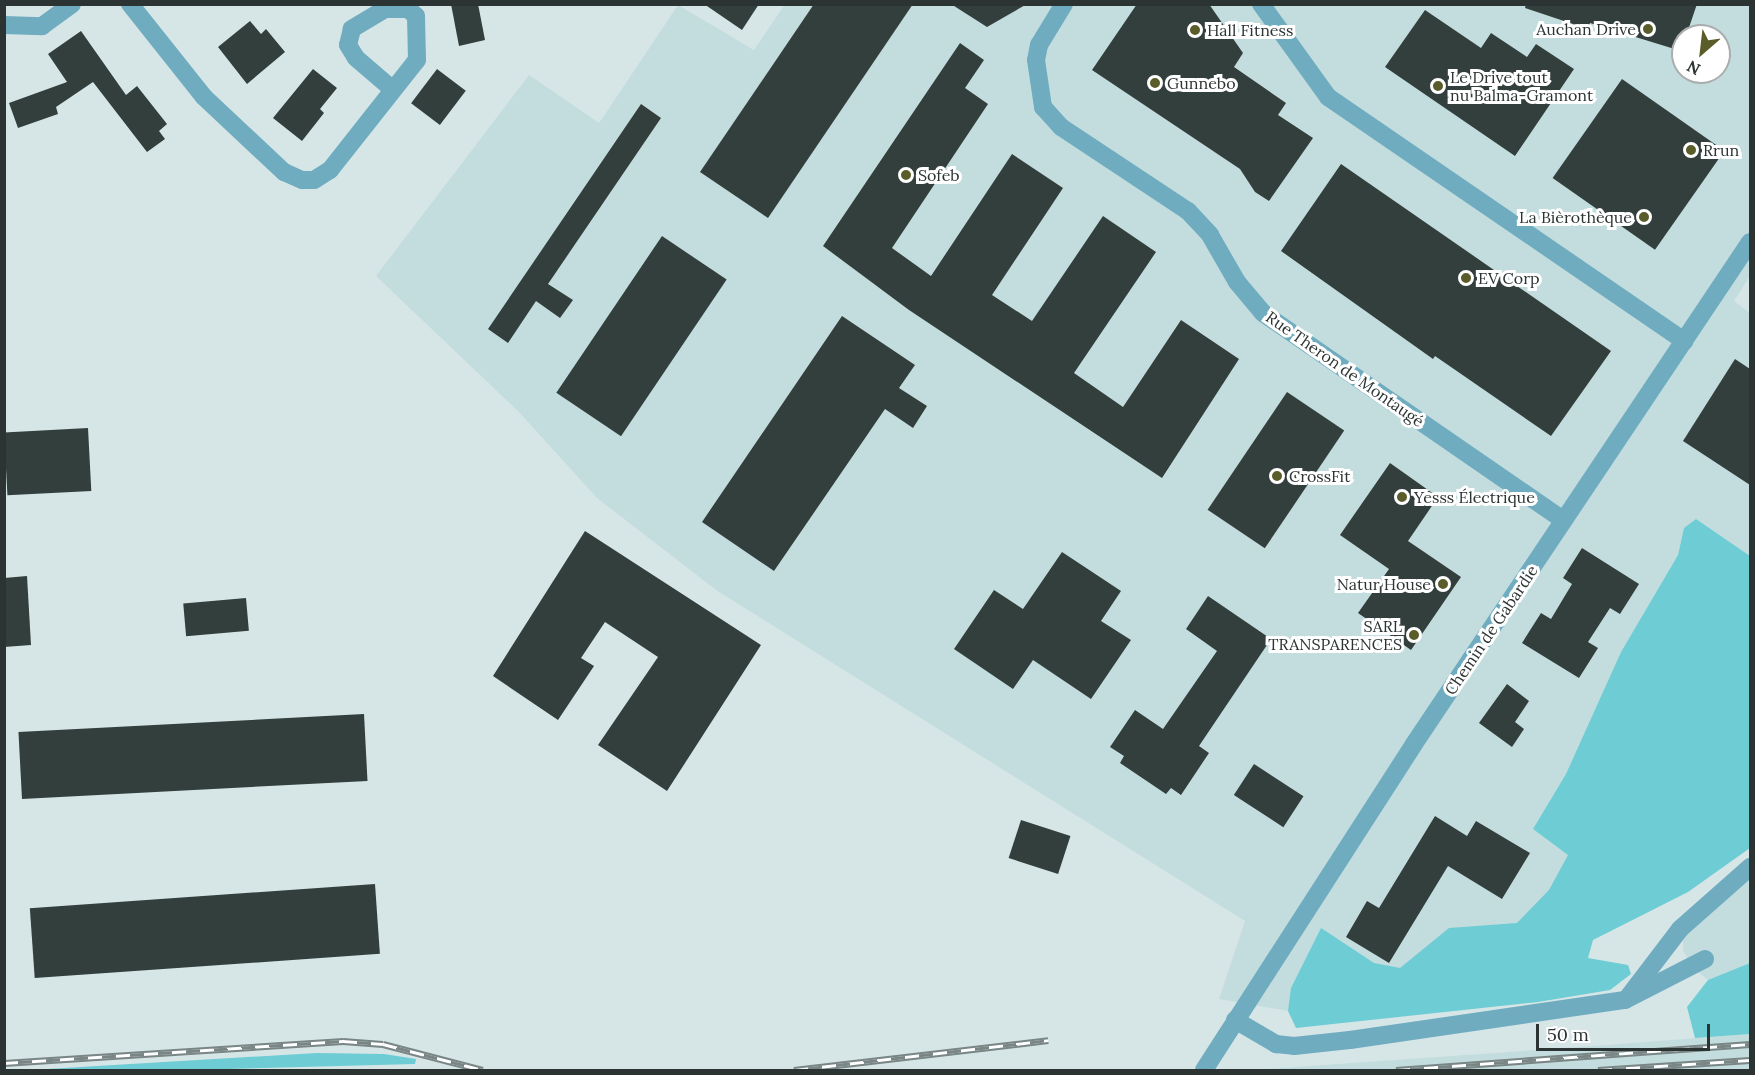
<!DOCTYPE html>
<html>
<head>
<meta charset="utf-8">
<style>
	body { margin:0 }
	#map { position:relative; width:1755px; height:1075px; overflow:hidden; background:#d6e6e7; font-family:Lora,serif }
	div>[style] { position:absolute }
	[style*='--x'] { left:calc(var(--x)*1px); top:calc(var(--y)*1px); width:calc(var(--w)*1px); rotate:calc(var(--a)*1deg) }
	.built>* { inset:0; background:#c3ddde }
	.green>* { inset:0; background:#6dccd4 }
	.building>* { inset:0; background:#333f3d; transform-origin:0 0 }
	.minor>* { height:18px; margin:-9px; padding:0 9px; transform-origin:9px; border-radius:9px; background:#70acc0 }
	.rail>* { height:7px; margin-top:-3.5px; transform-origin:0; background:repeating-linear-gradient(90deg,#fff 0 14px,#7a8585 0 28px); box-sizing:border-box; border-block:2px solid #7a8585 }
	.dots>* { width:16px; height:16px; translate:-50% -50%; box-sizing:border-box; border:3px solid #fff; border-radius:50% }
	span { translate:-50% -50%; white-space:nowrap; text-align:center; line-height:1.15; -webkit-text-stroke:6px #fff; paint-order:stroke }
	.poi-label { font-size:16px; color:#2c3333 }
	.right { translate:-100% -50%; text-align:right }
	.left { translate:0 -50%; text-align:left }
	.street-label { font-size:16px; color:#2c3333 }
	.frame { position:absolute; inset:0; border:6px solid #2c3333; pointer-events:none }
	.north { position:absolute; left:1671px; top:24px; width:60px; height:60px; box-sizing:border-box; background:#fff; border:2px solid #abadad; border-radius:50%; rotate:208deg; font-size:16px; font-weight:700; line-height:24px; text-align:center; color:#2c3333 }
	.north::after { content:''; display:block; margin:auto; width:21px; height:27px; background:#5a5d2a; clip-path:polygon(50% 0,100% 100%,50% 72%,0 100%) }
	.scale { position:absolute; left:1536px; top:1024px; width:174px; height:27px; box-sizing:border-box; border:3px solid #2c3333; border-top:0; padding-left:8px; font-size:18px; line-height:21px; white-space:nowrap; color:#2c3333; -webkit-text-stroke:4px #fff; paint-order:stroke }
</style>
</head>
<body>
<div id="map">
	<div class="built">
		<div style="clip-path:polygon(evenodd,785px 4px,1750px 5px,1750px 276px,1734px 301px,1750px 313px,1750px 556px,1696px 519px,1684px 528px,1678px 555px,1621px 652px,1566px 775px,1533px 829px,1616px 888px,1288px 1011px,1219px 999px,1245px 921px,716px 590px,597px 498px,518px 411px,376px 276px,529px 75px,599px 123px,678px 5px,754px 50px,785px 4px,1683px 36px,1719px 36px,1719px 72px,1683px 72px,1683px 36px)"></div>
		<div style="clip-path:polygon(1750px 870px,1750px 963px,1708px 980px,1692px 967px,1683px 950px,1683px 935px)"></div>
		<div style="clip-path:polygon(1750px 1034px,1750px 1070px,1252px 1070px,1607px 1045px)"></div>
	</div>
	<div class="green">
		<div style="clip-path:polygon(1696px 519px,1750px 556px,1750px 848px,1688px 892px,1593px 940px,1588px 958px,1628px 965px,1631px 974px,1610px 990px,1538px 1002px,1296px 1028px,1288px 1011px,1291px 988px,1321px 928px,1374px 963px,1400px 968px,1449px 928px,1517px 923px,1549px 890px,1568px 855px,1533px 829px,1566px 774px,1621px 652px,1678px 555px,1684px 528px)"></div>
		<div style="clip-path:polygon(1750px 963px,1750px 1034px,1695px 1038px,1687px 1007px,1708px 980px)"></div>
		<div style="clip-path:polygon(317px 1053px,384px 1054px,416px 1059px,415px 1064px,190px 1070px,30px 1070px)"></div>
	</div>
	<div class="building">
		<div style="clip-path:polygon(451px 4px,478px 4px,485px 40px,459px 46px)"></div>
		<div style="clip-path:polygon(704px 4px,759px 4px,742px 30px)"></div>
		<div style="clip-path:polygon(814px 4px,913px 4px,768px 218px,700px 172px)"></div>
		<div style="clip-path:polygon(951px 4px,1027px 4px,987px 27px)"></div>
		<div style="clip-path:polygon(1137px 4px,1209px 4px,1243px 53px,1234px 67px,1286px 103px,1278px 115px,1313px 138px,1269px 201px,1255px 192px,1240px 169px,1092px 70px)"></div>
		<div style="clip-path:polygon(1526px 4px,1697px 4px,1681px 51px,1590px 23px,1588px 29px,1525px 8px)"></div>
		<div style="clip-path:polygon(1425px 10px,1481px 48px,1491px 33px,1527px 57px,1536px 44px,1574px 69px,1515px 156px,1385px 67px)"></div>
		<div style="clip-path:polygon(250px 21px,261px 34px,266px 29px,285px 52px,247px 84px,218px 47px)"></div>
		<div style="clip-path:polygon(81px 31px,126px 95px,137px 86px,167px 124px,159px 131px,165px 139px,147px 152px,93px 82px,56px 107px,58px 114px,18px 128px,9px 103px,67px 82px,48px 54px)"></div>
		<div style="clip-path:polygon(960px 43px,984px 60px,965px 88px,988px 104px,892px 248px,931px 276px,1012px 154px,1063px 188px,992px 295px,1032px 321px,1103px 216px,1156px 252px,1074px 373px,1123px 407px,1181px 320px,1239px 359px,1162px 478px,909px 310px,823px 246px)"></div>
		<div style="clip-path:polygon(313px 69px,337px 88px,320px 109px,324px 113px,302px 141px,273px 118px)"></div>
		<div style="left:437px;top:69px;width:36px;height:43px;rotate:37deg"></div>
		<div style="left:1622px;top:79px;width:125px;height:121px;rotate:35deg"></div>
		<div style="clip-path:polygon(641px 104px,661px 118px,548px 284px,573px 300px,560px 318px,536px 301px,508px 343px,488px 329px)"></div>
		<div style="clip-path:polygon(1341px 164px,1611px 351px,1551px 436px,1435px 356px,1433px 359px,1281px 251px)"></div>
		<div style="left:662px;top:236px;width:78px;height:189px;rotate:34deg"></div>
		<div style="clip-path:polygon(842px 316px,915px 365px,899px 388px,927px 406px,913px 428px,885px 409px,774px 571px,702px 522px)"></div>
		<div style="clip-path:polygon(1735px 359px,1750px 369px,1750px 485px,1683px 441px)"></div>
		<div style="left:1287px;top:392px;width:69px;height:142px;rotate:34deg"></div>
		<div style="left:88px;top:428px;width:63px;height:84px;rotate:87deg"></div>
		<div style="clip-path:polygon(1390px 463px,1438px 497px,1408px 541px,1461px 577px,1411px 650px,1358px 613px,1389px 569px,1340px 535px)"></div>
		<div style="clip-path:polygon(585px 531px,761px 645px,667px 791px,598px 745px,658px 657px,605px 622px,581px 658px,594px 666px,558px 720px,493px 676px)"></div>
		<div style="clip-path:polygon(1582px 548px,1639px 584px,1620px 614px,1610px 608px,1588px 642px,1598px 648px,1579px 678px,1522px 643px,1541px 613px,1551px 619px,1572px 584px,1563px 578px)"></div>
		<div style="clip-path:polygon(1062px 552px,1121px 591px,1101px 621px,1131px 640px,1091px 699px,1033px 660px,1013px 689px,954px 649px,994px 590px,1023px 609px)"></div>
		<div style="clip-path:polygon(27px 576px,31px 645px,4px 647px,4px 578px)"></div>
		<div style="clip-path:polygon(1208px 596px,1271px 639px,1199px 746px,1209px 753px,1181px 795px,1171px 788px,1166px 794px,1120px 763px,1124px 756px,1110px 747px,1135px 710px,1163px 729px,1217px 651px,1186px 629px)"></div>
		<div style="left:246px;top:598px;width:33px;height:63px;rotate:85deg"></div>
		<div style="clip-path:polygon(1507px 684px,1529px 701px,1515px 722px,1524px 729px,1512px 747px,1479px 723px)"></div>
		<div style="left:364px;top:714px;width:67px;height:346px;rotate:87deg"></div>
		<div style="left:1254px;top:764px;width:59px;height:37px;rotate:33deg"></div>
		<div style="clip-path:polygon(1435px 816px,1467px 836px,1476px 821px,1530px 853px,1502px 899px,1448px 866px,1389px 963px,1346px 937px,1367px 901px,1379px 908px)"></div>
		<div style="left:1021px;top:820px;width:52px;height:40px;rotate:18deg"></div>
		<div style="left:375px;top:884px;width:70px;height:346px;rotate:86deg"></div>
	</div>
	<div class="minor">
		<div style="--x:130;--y:4;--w:119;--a:51.5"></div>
		<div style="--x:204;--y:97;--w:110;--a:43.2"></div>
		<div style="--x:284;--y:172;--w:20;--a:24"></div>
		<div style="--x:302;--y:180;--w:12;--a:0"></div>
		<div style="--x:314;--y:180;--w:19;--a:-32"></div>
		<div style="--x:330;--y:170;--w:140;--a:-51.7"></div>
		<div style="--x:417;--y:60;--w:44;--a:-91.3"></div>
		<div style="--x:416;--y:16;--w:11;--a:-139"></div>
		<div style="--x:408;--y:9;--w:23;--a:180"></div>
		<div style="--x:385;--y:9;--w:39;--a:149"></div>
		<div style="--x:352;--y:29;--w:16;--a:104"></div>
		<div style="--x:348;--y:45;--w:15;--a:58"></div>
		<div style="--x:356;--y:58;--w:48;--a:40.7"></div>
		<div style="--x:1064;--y:4;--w:48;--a:121.4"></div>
		<div style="--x:1039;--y:45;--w:15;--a:101"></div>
		<div style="--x:1036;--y:60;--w:48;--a:81.5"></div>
		<div style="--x:1043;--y:107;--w:27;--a:48"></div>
		<div style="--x:1061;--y:127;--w:152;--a:33.5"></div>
		<div style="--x:1188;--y:211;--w:33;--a:47"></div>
		<div style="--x:1210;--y:235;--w:54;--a:60.1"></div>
		<div style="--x:1237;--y:282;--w:40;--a:50"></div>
		<div style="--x:1263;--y:313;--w:364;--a:34.6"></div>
		<div style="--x:1261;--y:4;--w:115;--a:54.2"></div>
		<div style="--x:1328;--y:97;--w:432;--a:34.4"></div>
		<div style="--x:4;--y:25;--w:38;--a:2"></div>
		<div style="--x:42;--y:26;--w:37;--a:-36"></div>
		<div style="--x:1629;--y:996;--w:84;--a:-52.7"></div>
		<div style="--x:1680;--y:929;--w:94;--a:-41.5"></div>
		<div style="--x:1235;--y:1020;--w:48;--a:30.3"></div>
		<div style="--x:1276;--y:1044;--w:18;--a:6"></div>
		<div style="--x:1294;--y:1046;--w:56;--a:-6.1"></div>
		<div style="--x:1350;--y:1040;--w:278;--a:-8.3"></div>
		<div style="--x:1625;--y:1000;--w:90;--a:-27.1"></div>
		<div style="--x:1204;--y:1070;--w:388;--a:-57.2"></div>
		<div style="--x:1414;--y:744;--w:604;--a:-56.2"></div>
	</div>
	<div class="rail">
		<div style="--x:4;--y:1063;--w:340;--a:-3.7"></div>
		<div style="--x:343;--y:1041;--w:40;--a:4.3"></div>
		<div style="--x:383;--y:1044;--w:103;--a:14.6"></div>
		<div style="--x:794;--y:1070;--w:256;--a:-6.7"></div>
		<div style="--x:1396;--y:1070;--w:355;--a:-4.2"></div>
		<div style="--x:1598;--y:1070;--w:152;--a:-3.8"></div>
	</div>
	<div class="dots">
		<div style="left:1648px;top:29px;background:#5a5d2a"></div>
		<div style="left:1195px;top:30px;background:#5a5d2a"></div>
		<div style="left:1155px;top:83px;background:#5a5d2a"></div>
		<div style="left:1438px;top:86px;background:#5a5d2a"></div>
		<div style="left:1691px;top:150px;background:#5a5d2a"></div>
		<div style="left:906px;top:175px;background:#5a5d2a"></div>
		<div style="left:1644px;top:217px;background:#5a5d2a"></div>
		<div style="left:1466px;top:278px;background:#5a5d2a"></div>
		<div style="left:1277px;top:476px;background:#5a5d2a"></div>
		<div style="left:1402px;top:497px;background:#5a5d2a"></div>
		<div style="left:1443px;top:584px;background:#5a5d2a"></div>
		<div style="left:1414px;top:635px;background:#5a5d2a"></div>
	</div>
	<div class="poi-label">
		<span class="right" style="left:1636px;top:29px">Auchan Drive</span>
		<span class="left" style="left:1207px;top:30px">Hall Fitness</span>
		<span class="left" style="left:1450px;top:86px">Le Drive tout<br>nu Balma-Gramont</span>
		<span class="left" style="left:1167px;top:83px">Gunnebo</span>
		<span class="left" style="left:1703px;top:150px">Rrun</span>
		<span class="left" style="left:918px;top:175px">Sofeb</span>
		<span class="right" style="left:1632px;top:217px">La Bièrothèque</span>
		<span class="left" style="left:1478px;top:278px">EV Corp</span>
		<span class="left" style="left:1289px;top:476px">CrossFit</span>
		<span class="left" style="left:1414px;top:497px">Yesss Électrique</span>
		<span class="right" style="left:1431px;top:584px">Natur House</span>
		<span class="right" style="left:1402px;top:635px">SARL<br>TRANSPARENCES</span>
	</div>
	<div class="street-label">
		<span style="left:1345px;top:369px;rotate:35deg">Rue Theron de Montaugé</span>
		<span style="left:1491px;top:630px;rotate:-56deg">Chemin de Gabardie</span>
	</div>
	<div class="frame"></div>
	<div class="north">N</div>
	<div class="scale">50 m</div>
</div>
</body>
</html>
